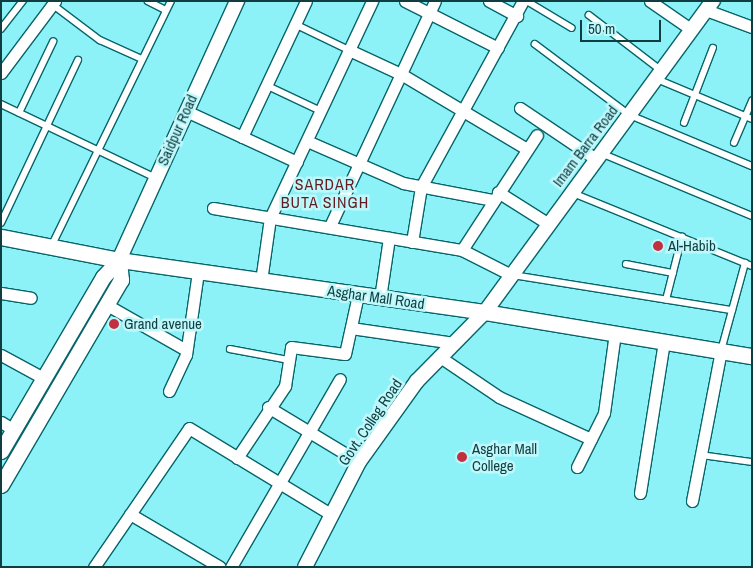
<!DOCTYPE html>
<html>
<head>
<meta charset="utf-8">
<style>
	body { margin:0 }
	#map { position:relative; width:753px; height:568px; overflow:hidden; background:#8cf2f8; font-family:"Archivo Narrow",sans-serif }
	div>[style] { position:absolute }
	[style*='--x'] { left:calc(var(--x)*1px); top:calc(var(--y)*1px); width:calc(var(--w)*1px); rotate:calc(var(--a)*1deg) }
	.roads { filter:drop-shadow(1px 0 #07656a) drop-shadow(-1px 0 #07656a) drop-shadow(0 1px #07656a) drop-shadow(0 -1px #07656a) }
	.service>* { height:5.5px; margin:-2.75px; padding:0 2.75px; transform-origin:2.75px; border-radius:2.75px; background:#fff }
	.minor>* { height:11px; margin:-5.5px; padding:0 5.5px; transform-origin:5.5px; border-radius:5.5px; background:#fff }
	.tertiary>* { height:14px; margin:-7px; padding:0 7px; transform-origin:7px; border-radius:7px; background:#fff }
	.secondary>* { height:15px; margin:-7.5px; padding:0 7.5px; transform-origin:7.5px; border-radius:7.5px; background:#fff }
	.dots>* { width:14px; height:14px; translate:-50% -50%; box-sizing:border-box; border:2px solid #bff8fb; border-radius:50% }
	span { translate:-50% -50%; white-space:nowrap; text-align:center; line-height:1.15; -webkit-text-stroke:5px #bff8fb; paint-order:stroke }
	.street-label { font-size:15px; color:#103d40 }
	.poi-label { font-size:15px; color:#103d40 }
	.left { translate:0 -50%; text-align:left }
	.neighbourhood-label { font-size:16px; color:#621d22; letter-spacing:1px }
	.frame { position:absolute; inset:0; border:2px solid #103d40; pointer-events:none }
	.scale { position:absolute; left:580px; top:20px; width:81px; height:22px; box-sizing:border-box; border:2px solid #103d40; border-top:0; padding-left:6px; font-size:15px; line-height:18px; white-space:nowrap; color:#103d40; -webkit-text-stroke:4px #bff8fb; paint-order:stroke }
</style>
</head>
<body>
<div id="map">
	<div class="roads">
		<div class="service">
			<div style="--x:148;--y:1;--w:20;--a:27"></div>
			<div style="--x:527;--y:1;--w:52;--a:31"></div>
			<div style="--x:52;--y:4;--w:60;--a:36.9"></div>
			<div style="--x:100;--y:40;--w:46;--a:24.3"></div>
			<div style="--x:589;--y:15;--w:91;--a:37.4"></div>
			<div style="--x:295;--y:24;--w:60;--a:25.7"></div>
			<div style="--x:1;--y:29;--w:36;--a:-52"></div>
			<div style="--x:535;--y:44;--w:119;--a:36.8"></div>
			<div style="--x:630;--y:115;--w:132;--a:22.7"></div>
			<div style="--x:657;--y:79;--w:103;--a:22.8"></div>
			<div style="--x:266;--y:85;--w:61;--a:25.3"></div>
			<div style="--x:1;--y:104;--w:172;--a:25.5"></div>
			<div style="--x:19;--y:113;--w:79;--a:-64.4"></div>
			<div style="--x:684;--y:123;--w:80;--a:-68.9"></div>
			<div style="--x:734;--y:143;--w:46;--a:-66.8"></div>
			<div style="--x:601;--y:153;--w:164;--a:22.6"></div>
			<div style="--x:573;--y:193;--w:193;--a:22.2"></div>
			<div style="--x:1;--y:223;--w:180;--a:-64.7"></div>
			<div style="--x:52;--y:245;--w:271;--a:-64"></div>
			<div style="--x:626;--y:264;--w:48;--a:10.8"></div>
			<div style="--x:513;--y:275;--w:222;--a:9.1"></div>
			<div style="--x:666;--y:300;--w:65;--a:-75.7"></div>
			<div style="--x:230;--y:349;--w:60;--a:10.6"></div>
			<div style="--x:721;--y:351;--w:91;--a:-74.7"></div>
			<div style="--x:701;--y:455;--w:51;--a:7.8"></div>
		</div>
		<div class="minor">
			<div style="--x:405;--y:1;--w:104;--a:26.8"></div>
			<div style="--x:489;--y:1;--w:32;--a:28"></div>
			<div style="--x:650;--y:1;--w:51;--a:34.6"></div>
			<div style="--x:706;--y:10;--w:49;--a:20.3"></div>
			<div style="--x:349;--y:50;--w:57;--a:24.8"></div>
			<div style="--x:401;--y:74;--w:147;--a:30.8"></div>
			<div style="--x:1;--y:73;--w:90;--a:-53.1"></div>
			<div style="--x:520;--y:108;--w:92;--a:33.9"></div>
			<div style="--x:186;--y:111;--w:122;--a:24.7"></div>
			<div style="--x:242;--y:137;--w:150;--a:-64.8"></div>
			<div style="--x:307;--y:141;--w:105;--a:23.6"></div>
			<div style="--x:403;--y:183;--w:92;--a:10.7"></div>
			<div style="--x:498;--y:192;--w:58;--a:32.3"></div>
			<div style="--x:213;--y:208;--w:253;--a:9.6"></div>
			<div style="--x:462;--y:250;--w:55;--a:27"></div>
			<div style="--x:330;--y:226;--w:248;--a:-65"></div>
			<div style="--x:412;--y:242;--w:56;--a:-80.7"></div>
			<div style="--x:421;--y:187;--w:212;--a:-61.3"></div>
			<div style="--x:462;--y:250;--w:137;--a:-56.9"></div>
			<div style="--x:261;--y:281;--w:64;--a:-81.9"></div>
			<div style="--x:270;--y:218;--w:240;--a:-64.8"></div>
			<div style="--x:1;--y:293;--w:30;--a:9"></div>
			<div style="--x:380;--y:298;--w:61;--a:-81.5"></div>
			<div style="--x:107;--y:305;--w:91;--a:29.7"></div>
			<div style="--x:351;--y:328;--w:104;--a:8.3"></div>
			<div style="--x:1;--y:355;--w:50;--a:28.6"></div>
			<div style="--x:440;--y:357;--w:71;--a:34.1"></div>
			<div style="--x:499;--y:397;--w:101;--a:24.5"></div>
			<div style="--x:169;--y:391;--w:40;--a:-65"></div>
			<div style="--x:186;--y:355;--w:84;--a:-81.8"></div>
			<div style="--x:268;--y:407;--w:106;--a:31.1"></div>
			<div style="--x:1;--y:422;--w:15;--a:32"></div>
			<div style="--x:237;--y:458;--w:87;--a:-56.3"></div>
			<div style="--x:285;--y:386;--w:39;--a:-81"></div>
			<div style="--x:291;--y:347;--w:54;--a:7.4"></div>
			<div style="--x:345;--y:354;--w:60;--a:-77.6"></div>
			<div style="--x:577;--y:467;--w:60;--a:-63.4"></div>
			<div style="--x:604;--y:413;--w:81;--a:-82.2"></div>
			<div style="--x:640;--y:493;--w:154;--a:-81"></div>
			<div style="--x:692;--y:501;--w:153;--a:-79.1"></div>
			<div style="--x:130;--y:514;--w:104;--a:30.5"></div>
			<div style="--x:94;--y:567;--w:168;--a:-55.6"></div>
			<div style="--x:189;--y:428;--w:167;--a:31.3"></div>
			<div style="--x:231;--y:567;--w:217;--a:-59.9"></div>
		</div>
		<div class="tertiary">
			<div style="--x:119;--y:260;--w:285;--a:-65.5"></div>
			<div style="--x:305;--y:567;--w:118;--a:-62.8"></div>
			<div style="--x:359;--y:462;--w:100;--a:-54.4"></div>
			<div style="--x:417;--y:381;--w:97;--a:-45.4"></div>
			<div style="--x:485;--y:312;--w:386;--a:-53.8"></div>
		</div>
		<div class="secondary">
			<div style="--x:1;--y:237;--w:120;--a:11"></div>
			<div style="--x:119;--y:260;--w:370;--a:8.1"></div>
			<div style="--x:485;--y:312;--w:271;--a:9.4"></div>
			<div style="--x:1;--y:451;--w:202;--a:-59.6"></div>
			<div style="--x:103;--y:277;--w:23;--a:-47"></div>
			<div style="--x:1;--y:485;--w:238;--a:-59.7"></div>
			<div style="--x:121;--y:280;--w:20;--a:-96"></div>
		</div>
	</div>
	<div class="dots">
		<div style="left:658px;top:246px;background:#c1303f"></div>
		<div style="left:114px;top:324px;background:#c1303f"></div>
		<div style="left:462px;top:457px;background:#c1303f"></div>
	</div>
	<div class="street-label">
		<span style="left:177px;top:130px;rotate:-66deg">Saidpur Road</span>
		<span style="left:585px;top:146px;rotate:-53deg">Imam Barra Road</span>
		<span style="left:376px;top:297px;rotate:8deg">Asghar Mall Road</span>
		<span style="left:370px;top:422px;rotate:-56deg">Govt. Colleg Road</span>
	</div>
	<div class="poi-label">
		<span class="left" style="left:668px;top:246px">Al-Habib</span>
		<span class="left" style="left:124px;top:324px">Grand avenue</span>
		<span class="left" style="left:472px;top:457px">Asghar Mall<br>College</span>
	</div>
	<div class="neighbourhood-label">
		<span style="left:325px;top:193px">SARDAR<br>BUTA SINGH</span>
	</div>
	<div class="frame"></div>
	<div class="scale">50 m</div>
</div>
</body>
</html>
